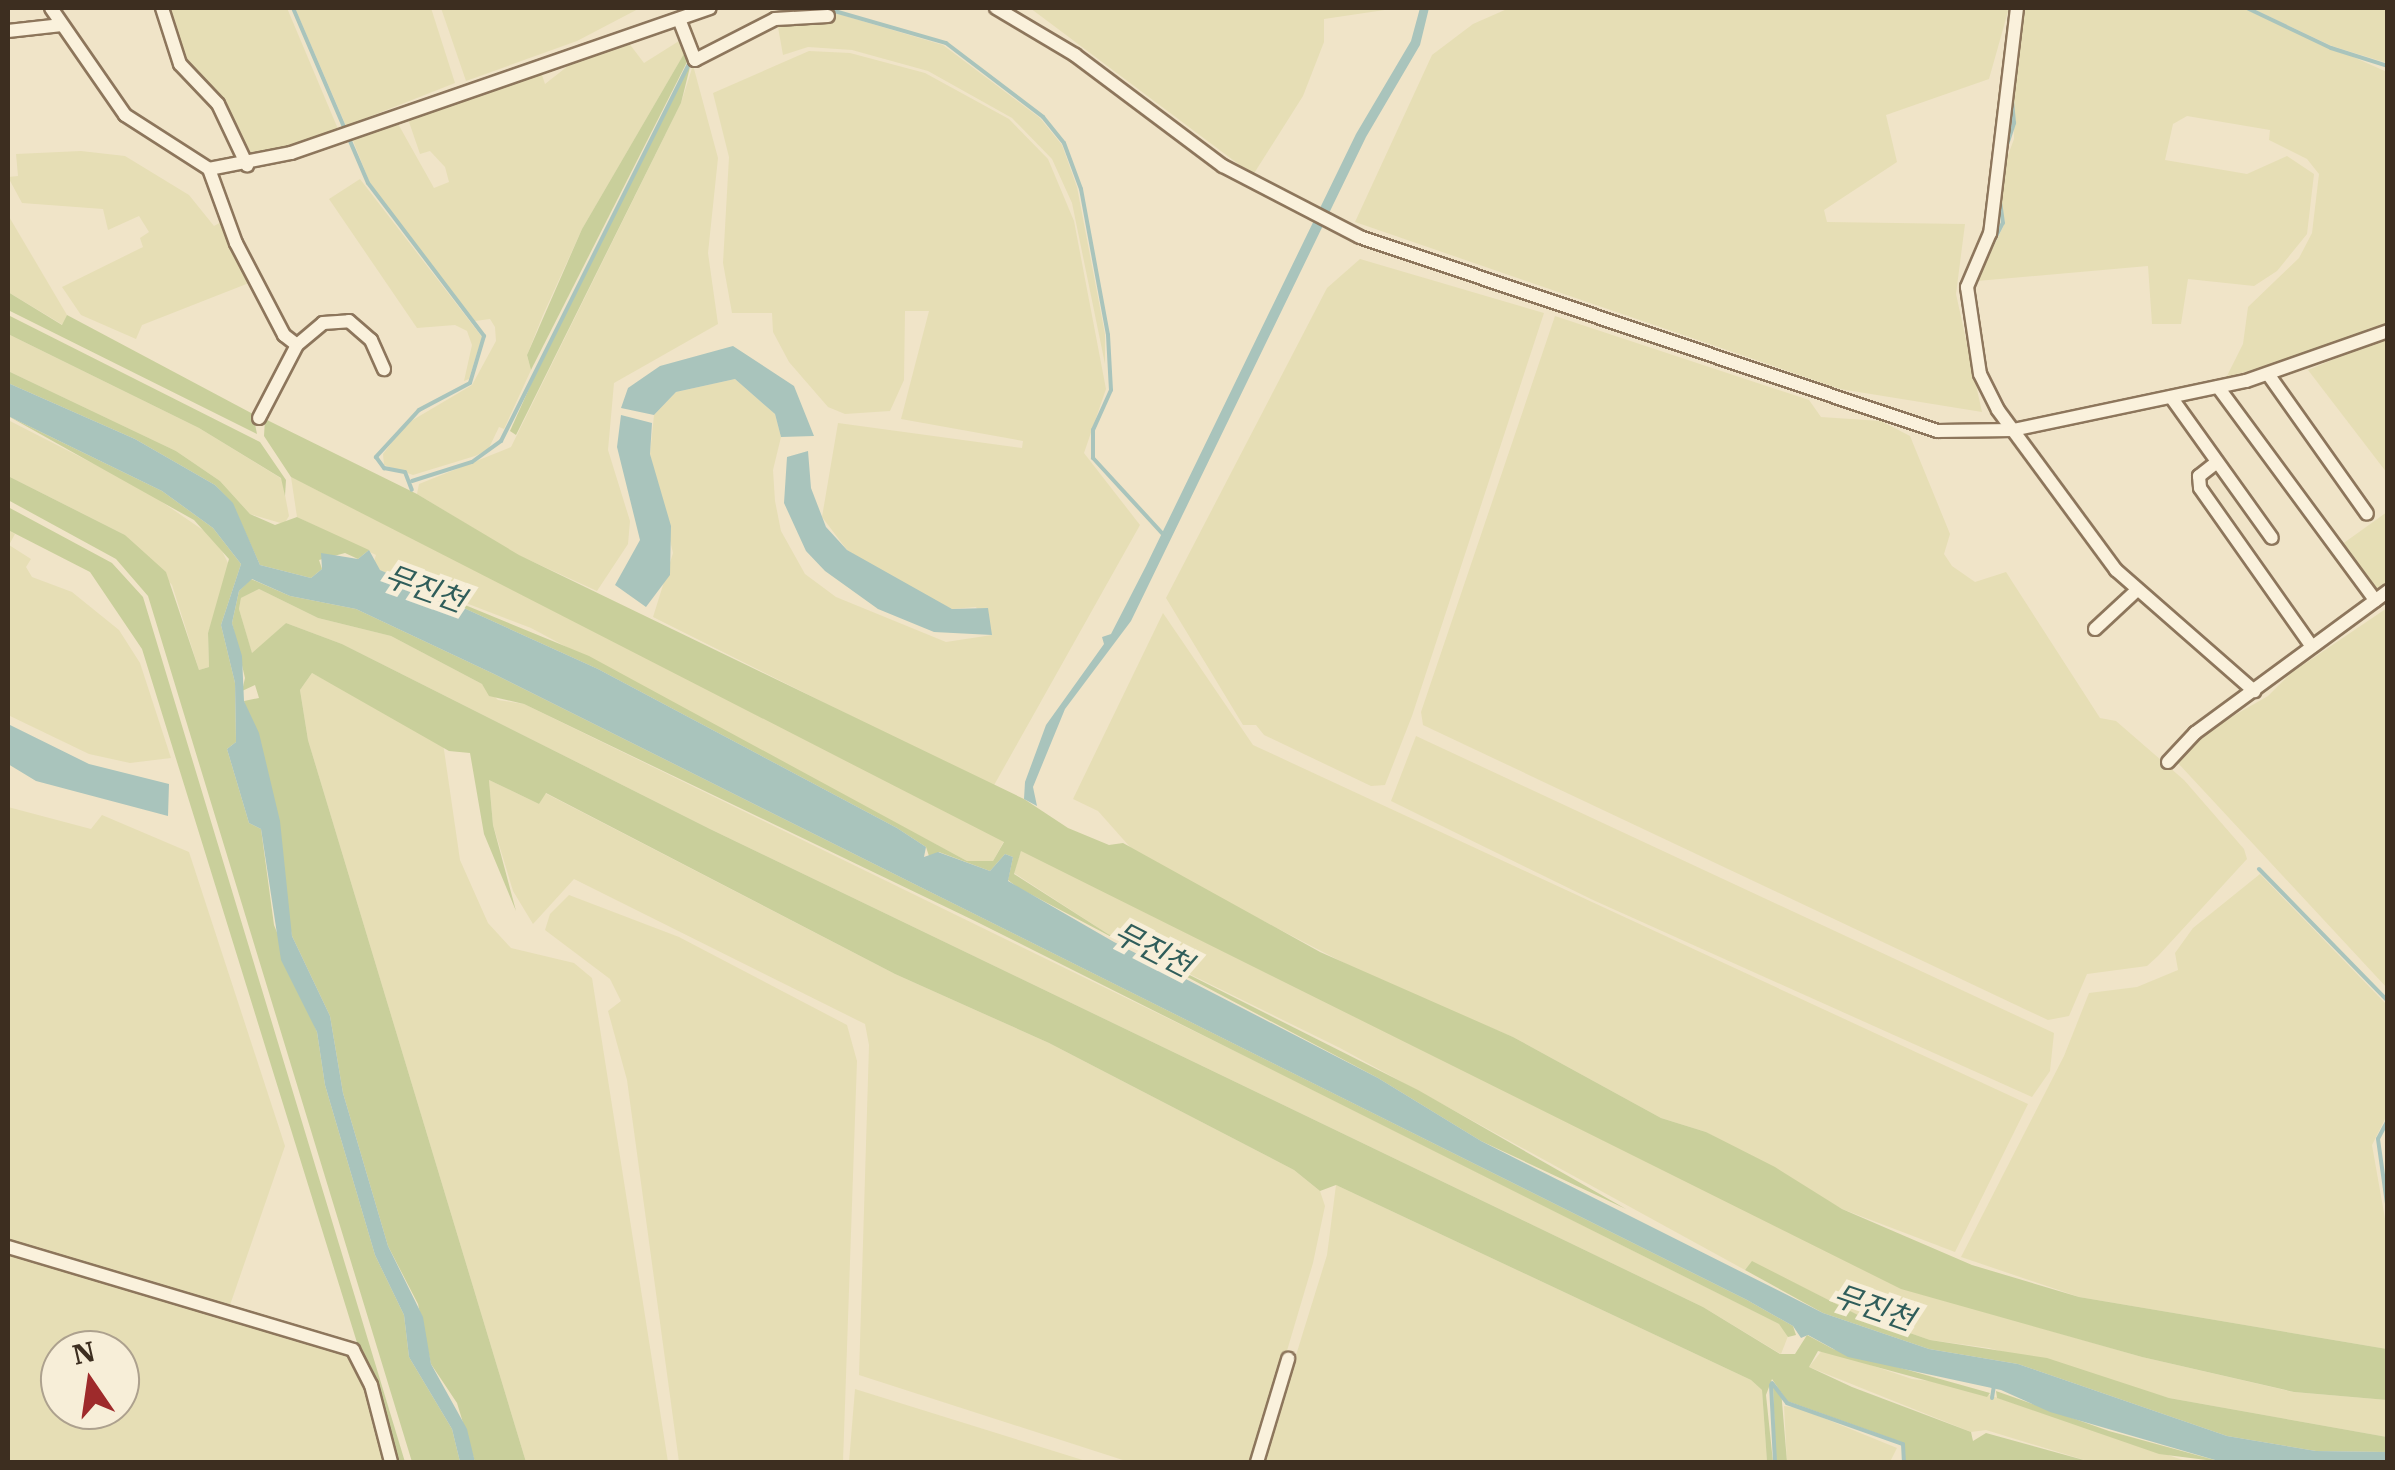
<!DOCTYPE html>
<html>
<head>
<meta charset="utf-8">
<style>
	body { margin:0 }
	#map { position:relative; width:2395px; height:1470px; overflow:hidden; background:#f0e4c8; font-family:"IBM Plex Serif","Noto Sans KR",serif }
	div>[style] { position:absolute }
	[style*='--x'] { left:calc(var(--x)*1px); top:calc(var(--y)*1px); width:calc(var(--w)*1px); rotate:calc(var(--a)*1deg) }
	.farmland>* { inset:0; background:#e6deb5 }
	.green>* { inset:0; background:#c9cf9b }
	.water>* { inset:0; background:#a9c4bc }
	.stream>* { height:4px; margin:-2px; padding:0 2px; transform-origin:2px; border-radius:2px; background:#a9c4bc }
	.roads { filter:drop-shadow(2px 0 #8d765c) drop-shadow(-2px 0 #8d765c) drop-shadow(0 2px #8d765c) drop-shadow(0 -2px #8d765c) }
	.street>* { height:12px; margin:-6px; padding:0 6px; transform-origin:6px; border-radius:6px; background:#faf1dc }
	span { translate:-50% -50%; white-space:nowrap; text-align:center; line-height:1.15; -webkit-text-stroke:10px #f7eed8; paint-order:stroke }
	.water-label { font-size:30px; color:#2f5d5a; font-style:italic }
	.frame { position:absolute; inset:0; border:10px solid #3d2e20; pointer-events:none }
	.north { position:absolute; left:40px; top:1330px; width:100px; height:100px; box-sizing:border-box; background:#f7eed8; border:2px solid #ada18e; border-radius:50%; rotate:347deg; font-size:28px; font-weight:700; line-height:40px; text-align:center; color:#3d2e20 }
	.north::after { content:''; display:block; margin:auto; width:35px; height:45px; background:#9e2a2b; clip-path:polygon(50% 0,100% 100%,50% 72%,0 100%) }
</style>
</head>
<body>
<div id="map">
	<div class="farmland">
		<div style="clip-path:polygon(164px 8px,287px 8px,338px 129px,250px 158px,189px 74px)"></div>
		<div style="clip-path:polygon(295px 8px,431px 8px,455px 83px,346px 126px)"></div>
		<div style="clip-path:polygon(441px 8px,640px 8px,577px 41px,466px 81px)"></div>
		<div style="clip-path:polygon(1030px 8px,1398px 8px,1324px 19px,1324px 42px,1303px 96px,1253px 175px)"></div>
		<div style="clip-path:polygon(2009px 8px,1989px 79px,1886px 115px,1897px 162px,1824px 210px,1827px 222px,1965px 224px,1956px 294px,1982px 412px,1840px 389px,1355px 222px,1432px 55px,1473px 24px,1507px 9px)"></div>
		<div style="clip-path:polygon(2024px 8px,2243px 8px,2387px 72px,2387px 327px,2226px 378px,2243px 344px,2248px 307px,2299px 258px,2312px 233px,2319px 174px,2307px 159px,2269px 140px,2270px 130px,2187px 116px,2173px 124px,2165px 160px,2247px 174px,2287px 156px,2314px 174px,2307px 234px,2277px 271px,2254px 286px,2188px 279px,2181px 324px,2152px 324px,2148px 266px,1977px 281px,2005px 223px,1997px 185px,2014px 139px,2013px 74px)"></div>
		<div style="clip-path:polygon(2251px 8px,2387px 8px,2387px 63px,2332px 46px)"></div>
		<div style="clip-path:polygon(835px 13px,943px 45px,1040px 118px,1062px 145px,1077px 187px,1105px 334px,1105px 364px,1072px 203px,1052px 159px,1012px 118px,928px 71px,852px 50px,808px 47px,783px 55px,778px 27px,832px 22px)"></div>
		<div style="clip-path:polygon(679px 41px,685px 52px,582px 229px,543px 315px,527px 355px,531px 370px,504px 429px,499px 427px,488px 450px,475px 456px,413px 475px,384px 465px,383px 454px,406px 424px,472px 385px,496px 341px,495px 327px,490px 319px,475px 321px,394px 217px,369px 181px,352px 138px,397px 122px,434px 188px,449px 182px,445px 167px,430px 151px,420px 154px,408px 119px,540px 69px,545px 84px,573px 62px,628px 42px,644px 63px)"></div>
		<div style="clip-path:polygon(809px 51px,850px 53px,925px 73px,1009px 119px,1048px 159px,1074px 221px,1106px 389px,1084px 453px,1140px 525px,993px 787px,653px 617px,673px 553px,650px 454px,654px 415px,676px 392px,735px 379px,775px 414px,781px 437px,773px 470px,775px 501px,781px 531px,805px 574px,836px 597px,946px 642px,992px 635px,976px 607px,952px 609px,909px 590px,847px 550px,822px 517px,838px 423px,1022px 448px,1023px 441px,901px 419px,929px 311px,905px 311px,904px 380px,890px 411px,845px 414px,828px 407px,789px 362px,773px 332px,772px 313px,732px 313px,723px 263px,729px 157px,713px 93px)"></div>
		<div style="clip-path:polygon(693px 65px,718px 158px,708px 253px,718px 324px,614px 383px,608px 450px,630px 521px,628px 544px,597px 591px,518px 555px,417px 494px,419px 484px,511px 447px,681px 103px)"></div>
		<div style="clip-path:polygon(81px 151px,125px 156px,189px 195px,214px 226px,225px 220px,249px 283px,142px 325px,136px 339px,81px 315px,62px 287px,143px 247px,140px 238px,149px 232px,139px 216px,108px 230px,103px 209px,22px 203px,8px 177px,18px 176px,16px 154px)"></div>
		<div style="clip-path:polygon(360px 179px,482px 337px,469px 379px,464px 381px,472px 345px,467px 331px,455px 325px,417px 328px,329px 199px)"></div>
		<div style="clip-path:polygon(8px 215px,67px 315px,63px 325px,8px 292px)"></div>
		<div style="clip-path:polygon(1360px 259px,1544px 313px,1412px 716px,1385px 785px,1371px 786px,1264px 735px,1256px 725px,1243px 725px,1166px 598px,1327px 288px)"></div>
		<div style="clip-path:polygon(1555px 316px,1809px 400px,1821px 417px,1881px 421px,1910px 436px,1950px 534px,1944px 554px,1952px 566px,1975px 582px,2006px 572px,2100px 718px,2116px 721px,2184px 780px,2244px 849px,2247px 859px,2158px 956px,2147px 966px,2087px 974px,2069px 1016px,2048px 1020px,1423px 725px,1421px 712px)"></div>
		<div style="clip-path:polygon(8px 334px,199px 428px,282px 479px,289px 516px,284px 524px,250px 514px,220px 481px,176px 451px,8px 371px)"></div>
		<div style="clip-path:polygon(2387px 337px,2387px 473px,2308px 370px)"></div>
		<div style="clip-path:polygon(8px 420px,143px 489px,216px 539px,230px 567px,208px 633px,209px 667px,199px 670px,172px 585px,125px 535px,8px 476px)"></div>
		<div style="clip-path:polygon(291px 477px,802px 733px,1004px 841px,993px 861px,967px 861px,531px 628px,380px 570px,373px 564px,376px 555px,297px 517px)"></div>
		<div style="clip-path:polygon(2387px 512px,2387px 587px,2379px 593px,2341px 545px)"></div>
		<div style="clip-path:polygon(8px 530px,15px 534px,9px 545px,31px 559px,26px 567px,32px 577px,72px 592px,119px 630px,140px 663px,171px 758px,130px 763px,89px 754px,8px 715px)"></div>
		<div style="clip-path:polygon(259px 589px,318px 618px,391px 636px,482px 684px,498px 700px,524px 704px,1284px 1075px,1779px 1324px,1790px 1331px,1783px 1349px,1781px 1354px,1703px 1307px,710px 829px,342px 644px,286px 623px,252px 654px,239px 609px,241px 598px)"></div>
		<div style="clip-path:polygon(2387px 608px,2387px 988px,2177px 762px,2198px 736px,2268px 696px,2291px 673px)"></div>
		<div style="clip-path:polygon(1163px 613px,1253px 745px,2028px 1104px,1955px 1252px,1842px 1209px,1706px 1132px,1661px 1118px,1513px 1037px,1377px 980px,1138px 856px,1098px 811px,1073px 799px)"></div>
		<div style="clip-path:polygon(312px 673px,443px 743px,460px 860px,488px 923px,511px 948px,574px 963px,592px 978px,668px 1462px,526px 1462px,308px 740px,300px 690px)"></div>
		<div style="clip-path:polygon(1416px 736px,2054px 1033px,2050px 1071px,2032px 1097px,1593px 900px,1391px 801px)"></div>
		<div style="clip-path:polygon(489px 780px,539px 804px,545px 793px,895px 974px,1049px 1043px,1294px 1170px,1320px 1191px,1325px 1206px,1313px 1263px,1254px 1462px,1129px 1462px,859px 1375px,869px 1045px,865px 1024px,574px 879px,533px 924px,513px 891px,493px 825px)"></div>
		<div style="clip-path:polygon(8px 807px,91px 829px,102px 815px,189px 852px,285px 1146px,229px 1308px,8px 1243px)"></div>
		<div style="clip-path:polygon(1021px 850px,1901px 1288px,2142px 1357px,2293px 1392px,2387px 1400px,2387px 1437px,2169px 1398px,1989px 1348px,1930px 1340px,1858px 1315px,1752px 1262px,1745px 1270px,1340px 1048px,1108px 934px,1014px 873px)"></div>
		<div style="clip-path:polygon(2260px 874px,2387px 1005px,2387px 1115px,2372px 1145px,2387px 1230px,2387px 1349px,2079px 1297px,1961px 1257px,2064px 1056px,2089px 993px,2137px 987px,2178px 970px,2175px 953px,2193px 928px)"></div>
		<div style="clip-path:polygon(569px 895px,679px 937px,847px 1025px,857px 1061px,843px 1462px,679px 1462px,627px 1080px,608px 1011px,621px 1001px,610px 979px,545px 930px,550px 914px)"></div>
		<div style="clip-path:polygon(1336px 1185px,1751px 1380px,1762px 1390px,1767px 1462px,1263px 1462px,1327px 1255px)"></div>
		<div style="clip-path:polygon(evenodd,8px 1251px,347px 1354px,359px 1366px,387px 1462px,8px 1462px,8px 1251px,60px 1350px,120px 1350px,120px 1410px,60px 1410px,60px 1350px)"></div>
		<div style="clip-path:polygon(1823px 1349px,1912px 1379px,1956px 1384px,2189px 1462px,2091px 1462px,1986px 1430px,1971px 1432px,1809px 1367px)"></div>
		<div style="clip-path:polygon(855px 1389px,1089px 1462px,849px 1462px)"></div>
		<div style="clip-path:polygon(1784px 1406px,1799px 1408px,1897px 1448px,1890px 1462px,1787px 1462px)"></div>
	</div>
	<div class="green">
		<div style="clip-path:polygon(685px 52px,689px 58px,531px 370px,527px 355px,582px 229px)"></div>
		<div style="clip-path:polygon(691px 63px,681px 103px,516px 435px,510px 431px,537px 371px)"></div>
		<div style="clip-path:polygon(8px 292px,62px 325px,67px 315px,253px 414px,257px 434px,8px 310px)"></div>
		<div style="clip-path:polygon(8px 315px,260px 442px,286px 480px,285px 496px,281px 478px,199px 428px,8px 334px)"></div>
		<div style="clip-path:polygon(8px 371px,176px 451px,220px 481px,250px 514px,275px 525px,297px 517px,369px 550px,358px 559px,345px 553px,319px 560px,322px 569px,311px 578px,260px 565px,232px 503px,215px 485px,135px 439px,8px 383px)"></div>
		<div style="clip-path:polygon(8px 416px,162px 491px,213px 528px,241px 564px,221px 625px,235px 683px,236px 742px,227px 749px,249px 823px,261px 829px,274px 925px,317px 1032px,325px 1085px,375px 1255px,404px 1315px,409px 1357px,452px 1429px,460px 1462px,412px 1462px,148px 596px,116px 559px,8px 500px,8px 476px,125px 535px,166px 572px,199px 670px,209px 667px,208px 633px,229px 559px,194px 520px)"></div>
		<div style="clip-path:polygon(265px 419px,417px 494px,519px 555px,1024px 799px,1068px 828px,1109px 845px,1123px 843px,1320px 952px,1513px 1037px,1661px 1118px,1706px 1132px,1775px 1167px,1842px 1209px,1972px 1265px,2079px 1297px,2387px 1349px,2387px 1400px,2294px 1392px,2142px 1357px,1901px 1289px,1021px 851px,1014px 874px,1108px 934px,1418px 1090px,1626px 1209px,1481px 1141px,1378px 1078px,1017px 887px,1008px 880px,1013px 857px,1005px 854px,990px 871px,939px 852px,930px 859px,926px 847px,897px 828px,598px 669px,380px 570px,589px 656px,967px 861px,993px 861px,1004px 842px,291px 477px,264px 436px)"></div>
		<div style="clip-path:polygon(8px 507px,112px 563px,143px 597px,405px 1462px,394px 1462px,142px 649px,90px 572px,8px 530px)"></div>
		<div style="clip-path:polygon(251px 579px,290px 596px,356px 609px,494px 674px,1747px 1300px,1793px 1326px,1796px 1335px,1788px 1337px,1779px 1324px,975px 921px,524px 704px,489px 696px,482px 684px,391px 636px,318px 618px,259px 589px,241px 598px,239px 609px,252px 653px,286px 623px,342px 644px,710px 829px,1703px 1307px,1780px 1354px,1795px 1354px,1807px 1335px,1833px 1349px,1990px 1393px,1987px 1397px,1818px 1351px,1809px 1367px,1852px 1387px,1971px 1432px,1973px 1441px,1986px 1433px,2091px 1462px,1905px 1462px,1904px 1443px,1787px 1401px,1772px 1379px,1766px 1395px,1773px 1462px,1767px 1462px,1762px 1390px,1751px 1380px,1336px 1185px,1320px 1191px,1294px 1170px,1049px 1043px,895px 974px,546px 793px,539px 804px,489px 780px,493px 825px,516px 911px,484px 834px,470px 753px,449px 751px,312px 673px,300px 690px,308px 740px,526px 1462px,475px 1462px,457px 1403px,431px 1364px,418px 1304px,388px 1246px,343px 1093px,330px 1016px,292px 936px,244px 701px,259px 698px,255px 685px,242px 691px,245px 678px,232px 623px,239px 591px)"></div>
		<div style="clip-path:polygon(1752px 1261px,1858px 1315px,1930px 1340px,2047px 1358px,2169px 1398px,2387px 1437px,2387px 1452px,2316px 1451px,2227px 1436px,2018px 1364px,1929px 1349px,1823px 1313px,1745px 1270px)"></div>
		<div style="clip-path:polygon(1773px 1385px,1781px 1390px,1787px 1462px,1776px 1462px)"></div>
		<div style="clip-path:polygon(1996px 1391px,2109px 1431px,2222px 1462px,2159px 1454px,1997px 1398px)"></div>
	</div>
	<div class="water">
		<div style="clip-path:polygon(1420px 8px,1429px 8px,1420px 45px,1366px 137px,1131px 621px,1065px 709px,1033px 787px,1037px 806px,1024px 799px,1025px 782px,1046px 725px,1104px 644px,1102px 637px,1111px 634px,1146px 566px,1356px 134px,1411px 41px)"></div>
		<div style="clip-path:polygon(733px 346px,794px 386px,814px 436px,781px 437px,775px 414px,735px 379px,676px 392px,654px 415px,621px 408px,628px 388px,660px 366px)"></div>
		<div style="clip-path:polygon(8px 383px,135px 439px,215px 485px,233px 503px,260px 565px,311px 578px,322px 569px,321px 553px,358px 559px,369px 550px,380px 570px,598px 669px,897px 828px,926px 847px,924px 857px,938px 852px,990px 871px,1005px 854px,1013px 857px,1008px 881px,1114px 942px,1378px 1078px,1481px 1141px,1823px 1313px,1929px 1349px,2018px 1364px,2227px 1436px,2316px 1451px,2387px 1452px,2387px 1462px,2222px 1462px,2050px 1412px,2001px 1390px,1848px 1357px,1808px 1335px,1801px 1338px,1793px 1326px,1747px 1300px,494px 674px,356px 609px,290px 596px,252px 579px,239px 591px,232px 623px,242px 656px,244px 701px,259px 733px,280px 821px,292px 936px,330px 1016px,343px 1093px,388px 1246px,423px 1317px,431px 1364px,467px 1429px,475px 1462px,460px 1462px,452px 1429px,409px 1357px,404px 1315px,375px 1255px,325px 1085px,317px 1032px,281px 960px,261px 829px,249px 823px,227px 749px,236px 742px,235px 683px,221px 625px,241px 564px,213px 528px,162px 491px,8px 416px)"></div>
		<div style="clip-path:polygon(621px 415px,652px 423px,650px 454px,671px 526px,670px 575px,646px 607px,615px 585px,640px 540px,617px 447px)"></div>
		<div style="clip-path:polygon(808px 451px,811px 488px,826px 527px,847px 550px,952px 609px,988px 608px,992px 635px,934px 632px,878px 609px,825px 571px,806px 551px,784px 503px,787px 457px)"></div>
		<div style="clip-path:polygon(8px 724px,89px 764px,169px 784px,168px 816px,36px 781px,8px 764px)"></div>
	</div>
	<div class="stream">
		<div style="--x:293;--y:8;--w:190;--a:66.8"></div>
		<div style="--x:368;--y:183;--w:192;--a:52.8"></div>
		<div style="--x:484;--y:336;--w:49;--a:106.6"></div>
		<div style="--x:470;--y:383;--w:58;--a:152.1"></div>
		<div style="--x:419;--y:410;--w:64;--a:132.5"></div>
		<div style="--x:376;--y:457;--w:14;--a:54"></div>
		<div style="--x:384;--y:468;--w:21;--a:11"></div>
		<div style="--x:405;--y:472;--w:19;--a:69"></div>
		<div style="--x:2247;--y:8;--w:93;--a:25.5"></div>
		<div style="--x:2331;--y:48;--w:60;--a:17.5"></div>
		<div style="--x:778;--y:13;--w:53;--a:-3.2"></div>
		<div style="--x:831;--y:10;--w:120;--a:16"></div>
		<div style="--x:946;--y:43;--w:122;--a:37.3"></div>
		<div style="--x:1043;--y:117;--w:33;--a:51"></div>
		<div style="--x:1064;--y:143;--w:49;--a:69.7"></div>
		<div style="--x:1081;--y:189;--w:148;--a:79.5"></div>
		<div style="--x:1108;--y:335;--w:55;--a:86.9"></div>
		<div style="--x:1111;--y:390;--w:44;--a:114.2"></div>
		<div style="--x:1093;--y:430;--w:28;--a:90"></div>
		<div style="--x:1093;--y:458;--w:103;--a:47.4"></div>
		<div style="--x:702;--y:50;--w:65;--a:-27.3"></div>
		<div style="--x:2004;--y:154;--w:33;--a:-72"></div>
		<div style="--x:2014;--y:123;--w:22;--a:-95"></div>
		<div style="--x:1990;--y:248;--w:28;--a:-63"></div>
		<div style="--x:2003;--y:223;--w:22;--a:-98"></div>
		<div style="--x:412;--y:481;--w:63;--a:-17.6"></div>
		<div style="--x:472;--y:462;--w:36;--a:-36"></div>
		<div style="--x:501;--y:441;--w:426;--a:-63.5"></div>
		<div style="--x:2259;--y:869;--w:185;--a:45.7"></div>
		<div style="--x:2388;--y:1120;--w:21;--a:118"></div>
		<div style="--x:2378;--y:1139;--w:73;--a:82.1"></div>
		<div style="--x:1772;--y:1383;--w:25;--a:53"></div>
		<div style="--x:1787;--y:1403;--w:123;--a:19.5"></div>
		<div style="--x:1903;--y:1444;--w:18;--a:87"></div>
		<div style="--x:1771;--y:1385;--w:77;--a:87"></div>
		<div style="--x:1992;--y:1398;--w:12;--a:-81"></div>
	</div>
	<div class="roads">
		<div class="street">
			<div style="--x:51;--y:8;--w:130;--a:55.3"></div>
			<div style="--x:125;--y:115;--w:100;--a:32.7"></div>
			<div style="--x:209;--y:169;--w:84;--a:-11"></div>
			<div style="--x:291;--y:153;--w:443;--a:-19.1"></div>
			<div style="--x:162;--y:8;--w:59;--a:72.2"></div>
			<div style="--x:180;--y:64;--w:55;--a:46.5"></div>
			<div style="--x:218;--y:104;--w:68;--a:64.6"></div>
			<div style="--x:996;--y:8;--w:92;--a:30.7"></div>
			<div style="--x:1075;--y:55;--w:185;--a:36.9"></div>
			<div style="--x:1223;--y:166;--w:154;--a:27.4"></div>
			<div style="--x:1360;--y:237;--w:609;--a:18.58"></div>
			<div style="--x:1937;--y:431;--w:76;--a:-0.8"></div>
			<div style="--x:2013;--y:430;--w:238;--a:-11.9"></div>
			<div style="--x:2246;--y:381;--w:151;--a:-19.4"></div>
			<div style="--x:2017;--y:8;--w:227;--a:96.8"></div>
			<div style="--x:1990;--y:233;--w:59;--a:113.1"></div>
			<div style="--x:1967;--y:287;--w:88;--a:81.5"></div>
			<div style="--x:1980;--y:374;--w:40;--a:63.4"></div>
			<div style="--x:1998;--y:410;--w:199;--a:53.6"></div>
			<div style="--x:2116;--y:570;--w:184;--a:41.2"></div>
			<div style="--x:679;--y:19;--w:44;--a:68.7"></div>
			<div style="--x:695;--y:60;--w:90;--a:-27.1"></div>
			<div style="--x:775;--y:19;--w:53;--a:-3.2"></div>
			<div style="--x:8;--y:31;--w:54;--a:-6.3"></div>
			<div style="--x:209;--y:169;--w:79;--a:70"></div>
			<div style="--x:236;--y:243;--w:104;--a:62.4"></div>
			<div style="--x:284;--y:335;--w:16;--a:38"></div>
			<div style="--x:297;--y:345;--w:34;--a:-40"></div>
			<div style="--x:323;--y:323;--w:26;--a:-4"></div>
			<div style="--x:349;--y:321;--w:29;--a:41"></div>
			<div style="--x:371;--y:340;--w:32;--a:66"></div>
			<div style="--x:2268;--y:374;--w:171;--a:54.7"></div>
			<div style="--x:2218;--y:387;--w:265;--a:53.6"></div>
			<div style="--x:2171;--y:397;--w:173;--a:54.4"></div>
			<div style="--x:259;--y:418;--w:82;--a:-62.5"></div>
			<div style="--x:2217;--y:462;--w:23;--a:142"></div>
			<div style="--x:2199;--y:476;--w:12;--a:85"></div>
			<div style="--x:2200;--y:488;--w:194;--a:54.8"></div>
			<div style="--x:2095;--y:629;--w:56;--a:-42.8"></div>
			<div style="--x:2168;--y:762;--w:40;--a:-47"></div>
			<div style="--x:2195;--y:733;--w:240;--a:-36.3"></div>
			<div style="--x:8;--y:1247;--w:360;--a:16.6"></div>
			<div style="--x:353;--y:1350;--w:39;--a:63"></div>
			<div style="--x:371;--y:1385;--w:80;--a:75.4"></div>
			<div style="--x:1257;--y:1462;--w:108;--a:-73.2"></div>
		</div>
	</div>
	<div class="water-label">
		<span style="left:425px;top:588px;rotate:20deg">무진천</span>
		<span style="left:1153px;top:949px;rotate:27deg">무진천</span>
		<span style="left:1874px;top:1307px;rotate:19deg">무진천</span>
	</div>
	<div class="frame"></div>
	<div class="north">N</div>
</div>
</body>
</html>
